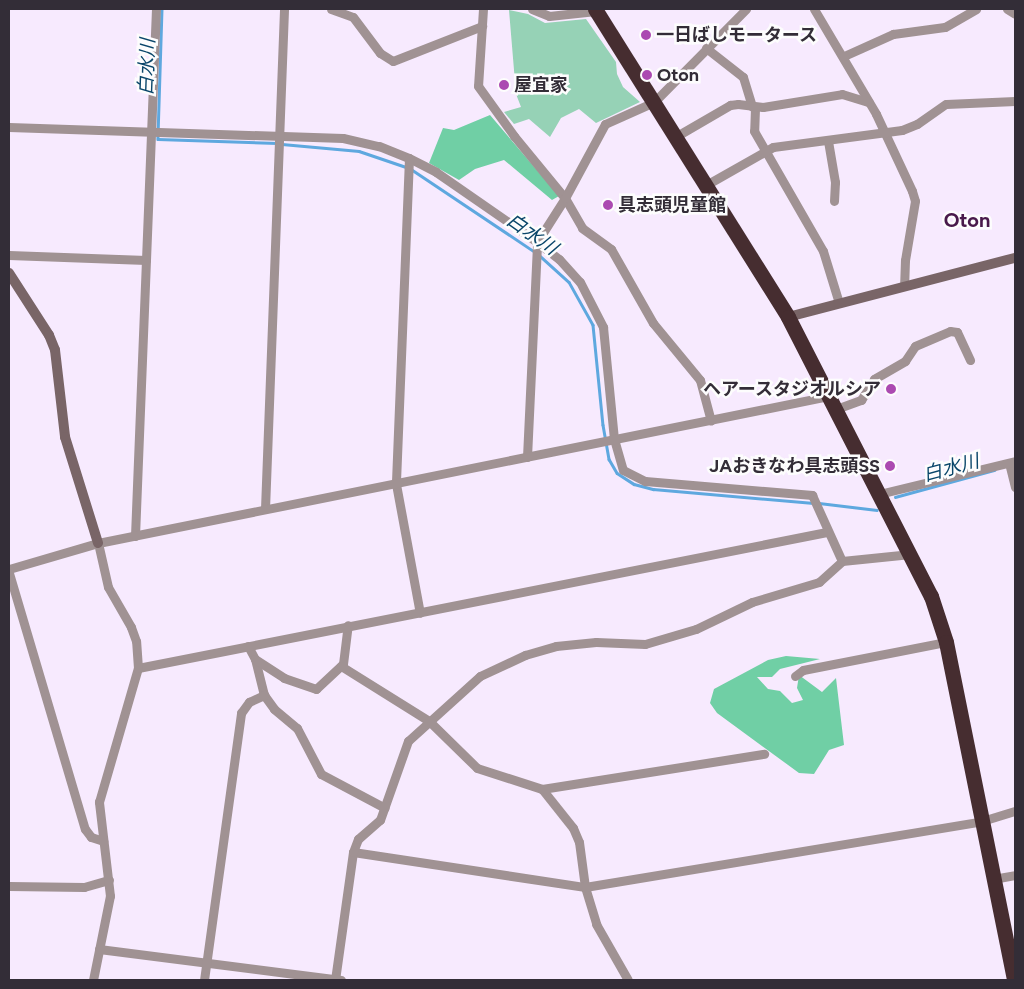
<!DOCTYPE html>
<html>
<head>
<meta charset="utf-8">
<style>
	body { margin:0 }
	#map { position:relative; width:1024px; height:989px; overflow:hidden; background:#f7eafe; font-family:Figtree,"Noto Sans JP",sans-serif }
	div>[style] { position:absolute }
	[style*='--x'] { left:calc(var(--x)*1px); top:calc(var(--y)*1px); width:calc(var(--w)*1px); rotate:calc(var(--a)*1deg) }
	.green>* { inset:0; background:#96d2b6 }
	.forest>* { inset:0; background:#70cfa5 }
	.stream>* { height:2.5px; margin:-1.25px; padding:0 1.25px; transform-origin:1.25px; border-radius:1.25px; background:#5ea8df }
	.street>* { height:9px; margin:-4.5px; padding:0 4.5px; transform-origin:4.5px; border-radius:4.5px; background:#a09293 }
	.secondary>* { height:10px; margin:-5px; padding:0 5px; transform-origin:5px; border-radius:5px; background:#796567 }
	.highway>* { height:15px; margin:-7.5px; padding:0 7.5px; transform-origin:7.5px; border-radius:7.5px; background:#462d30 }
	.dots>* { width:14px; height:14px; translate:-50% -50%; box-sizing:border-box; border:2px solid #fdfdfd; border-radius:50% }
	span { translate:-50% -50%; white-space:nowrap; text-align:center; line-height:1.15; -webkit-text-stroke:5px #fdfdfd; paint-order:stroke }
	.poi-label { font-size:18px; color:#332d37; font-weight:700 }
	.left { translate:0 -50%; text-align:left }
	.right { translate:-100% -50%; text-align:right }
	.water-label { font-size:19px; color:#0a466a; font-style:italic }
	.quarter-label { font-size:20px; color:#491a4b; font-weight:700 }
	.frame { position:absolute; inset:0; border:10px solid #332d37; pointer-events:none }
</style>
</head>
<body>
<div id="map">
	<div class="green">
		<div style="clip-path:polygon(509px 10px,528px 14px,545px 23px,586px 19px,616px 62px,617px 74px,623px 87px,640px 102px,596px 123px,579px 109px,561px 118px,550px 137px,529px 119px,514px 124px,504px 112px,521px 107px,516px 94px)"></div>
	</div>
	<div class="forest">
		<div style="clip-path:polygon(490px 115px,559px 196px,552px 200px,504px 160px,475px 169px,459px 180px,429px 163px,443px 128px,454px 130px)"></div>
		<div style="clip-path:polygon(786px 656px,820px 659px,780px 669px,772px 677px,757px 677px,768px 689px,780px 691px,792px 703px,803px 700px,797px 688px,799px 675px,822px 692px,836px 678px,844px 745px,829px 750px,814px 774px,799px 773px,717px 713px,710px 703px,714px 689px,768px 660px)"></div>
	</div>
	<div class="stream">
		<div style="--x:162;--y:9;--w:130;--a:91.8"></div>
		<div style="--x:158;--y:139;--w:119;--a:1.9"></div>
		<div style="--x:282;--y:144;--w:77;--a:5.2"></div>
		<div style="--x:359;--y:151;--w:50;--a:18.8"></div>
		<div style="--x:411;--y:169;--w:149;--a:33.8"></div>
		<div style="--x:539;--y:255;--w:40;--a:42"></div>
		<div style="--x:569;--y:282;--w:49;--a:60.8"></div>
		<div style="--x:593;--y:325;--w:100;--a:84.3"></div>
		<div style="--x:603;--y:425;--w:35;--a:80"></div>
		<div style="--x:609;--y:459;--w:16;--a:60"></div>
		<div style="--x:617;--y:473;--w:20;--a:33"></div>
		<div style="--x:634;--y:484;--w:20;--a:15"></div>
		<div style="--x:653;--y:489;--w:161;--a:5"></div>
		<div style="--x:895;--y:497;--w:103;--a:-15.3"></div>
		<div style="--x:819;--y:503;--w:58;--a:6.9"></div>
	</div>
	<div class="street">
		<div style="--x:331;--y:9;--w:23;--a:20"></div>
		<div style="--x:353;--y:17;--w:45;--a:53.1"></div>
		<div style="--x:380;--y:53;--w:15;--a:32"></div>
		<div style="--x:393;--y:61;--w:96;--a:-21.5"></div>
		<div style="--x:483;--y:9;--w:77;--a:93.7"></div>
		<div style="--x:478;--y:86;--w:62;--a:54.2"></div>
		<div style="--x:514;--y:136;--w:80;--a:50.6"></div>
		<div style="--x:565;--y:198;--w:34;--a:60"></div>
		<div style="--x:582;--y:228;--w:36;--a:36"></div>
		<div style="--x:611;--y:249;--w:85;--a:60.4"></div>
		<div style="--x:653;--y:323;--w:74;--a:50.5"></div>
		<div style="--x:700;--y:380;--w:42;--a:75"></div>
		<div style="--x:532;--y:9;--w:18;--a:22"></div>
		<div style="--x:549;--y:16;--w:47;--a:-6.1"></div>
		<div style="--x:814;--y:9;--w:122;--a:59.4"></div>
		<div style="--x:876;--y:114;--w:85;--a:64.9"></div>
		<div style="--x:912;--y:191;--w:10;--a:73"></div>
		<div style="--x:915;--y:201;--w:60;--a:99.6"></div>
		<div style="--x:905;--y:260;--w:25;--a:92"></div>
		<div style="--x:1007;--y:9;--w:9;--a:32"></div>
		<div style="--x:706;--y:48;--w:47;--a:38.1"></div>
		<div style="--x:743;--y:77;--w:31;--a:73"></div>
		<div style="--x:844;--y:56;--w:54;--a:-24.2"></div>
		<div style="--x:893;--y:34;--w:52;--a:-7.7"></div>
		<div style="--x:945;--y:27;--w:36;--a:-30"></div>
		<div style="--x:755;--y:108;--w:23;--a:92"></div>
		<div style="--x:754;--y:131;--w:138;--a:60.1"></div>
		<div style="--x:823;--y:251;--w:54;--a:72.9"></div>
		<div style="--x:9;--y:127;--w:334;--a:1.9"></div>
		<div style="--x:343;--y:138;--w:37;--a:13"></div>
		<div style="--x:379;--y:146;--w:32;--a:22"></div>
		<div style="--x:409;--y:158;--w:30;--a:27"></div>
		<div style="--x:436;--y:172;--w:123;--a:34.7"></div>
		<div style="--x:537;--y:242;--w:28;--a:38"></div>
		<div style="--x:559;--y:259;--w:31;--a:48"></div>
		<div style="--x:580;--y:282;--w:51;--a:62.9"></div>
		<div style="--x:603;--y:327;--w:113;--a:84.4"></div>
		<div style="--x:614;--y:439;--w:32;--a:74"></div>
		<div style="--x:623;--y:470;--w:25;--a:27"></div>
		<div style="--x:645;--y:481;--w:168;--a:4.8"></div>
		<div style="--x:812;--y:495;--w:72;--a:65.6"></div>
		<div style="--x:675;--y:137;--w:64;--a:-30.2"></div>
		<div style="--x:730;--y:105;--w:8;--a:-7"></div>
		<div style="--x:738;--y:104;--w:25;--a:7"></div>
		<div style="--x:763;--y:107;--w:80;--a:-9.3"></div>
		<div style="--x:842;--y:94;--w:28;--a:17"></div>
		<div style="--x:828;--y:141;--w:42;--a:80.3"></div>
		<div style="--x:835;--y:182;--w:19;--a:93"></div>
		<div style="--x:409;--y:158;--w:326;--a:92.3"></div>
		<div style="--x:396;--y:484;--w:131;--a:79.5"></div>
		<div style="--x:706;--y:185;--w:77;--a:-29.6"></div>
		<div style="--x:773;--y:147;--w:130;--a:-7.5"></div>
		<div style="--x:902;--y:130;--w:16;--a:-22"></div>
		<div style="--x:917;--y:124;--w:35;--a:-35"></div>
		<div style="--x:946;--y:104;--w:69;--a:-2.5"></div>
		<div style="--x:9;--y:255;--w:137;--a:2.1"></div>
		<div style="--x:836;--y:409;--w:27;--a:-20"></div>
		<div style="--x:861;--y:400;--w:25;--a:-58"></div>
		<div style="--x:874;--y:379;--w:36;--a:-30"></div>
		<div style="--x:905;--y:361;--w:18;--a:-56"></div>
		<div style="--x:915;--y:346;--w:38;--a:-23"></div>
		<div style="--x:950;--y:331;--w:7;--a:8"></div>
		<div style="--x:957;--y:332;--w:31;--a:65"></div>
		<div style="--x:527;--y:457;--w:215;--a:-87.3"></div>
		<div style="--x:537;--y:242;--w:52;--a:-57.5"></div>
		<div style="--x:565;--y:198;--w:84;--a:-61.6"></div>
		<div style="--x:605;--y:124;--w:54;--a:-24.2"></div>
		<div style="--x:654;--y:102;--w:131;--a:-45.3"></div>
		<div style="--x:1009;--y:463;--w:25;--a:76"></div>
		<div style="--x:879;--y:494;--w:140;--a:-13.6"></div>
		<div style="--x:265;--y:509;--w:500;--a:-87.82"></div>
		<div style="--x:135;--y:536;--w:527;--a:-87.72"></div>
		<div style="--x:9;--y:569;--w:93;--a:-16.3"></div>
		<div style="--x:98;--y:543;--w:746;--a:-11.37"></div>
		<div style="--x:9;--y:573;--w:267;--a:73.5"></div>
		<div style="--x:85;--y:829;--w:10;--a:53"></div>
		<div style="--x:91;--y:837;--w:13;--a:18"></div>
		<div style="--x:248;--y:646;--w:15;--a:62"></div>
		<div style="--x:255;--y:659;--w:37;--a:76"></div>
		<div style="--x:264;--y:695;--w:17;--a:54"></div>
		<div style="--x:274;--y:709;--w:30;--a:40"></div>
		<div style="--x:297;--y:728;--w:52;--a:62.4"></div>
		<div style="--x:321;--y:774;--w:72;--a:28"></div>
		<div style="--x:255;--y:659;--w:35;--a:33"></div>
		<div style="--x:284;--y:678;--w:34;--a:19"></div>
		<div style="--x:316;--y:689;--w:37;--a:-43"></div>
		<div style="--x:343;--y:664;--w:39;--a:-83"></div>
		<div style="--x:341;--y:666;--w:104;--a:32"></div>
		<div style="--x:429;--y:721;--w:67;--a:44.4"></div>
		<div style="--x:477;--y:768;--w:68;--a:17.9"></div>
		<div style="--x:542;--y:789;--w:50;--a:51.5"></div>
		<div style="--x:573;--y:828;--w:15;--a:67"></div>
		<div style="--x:579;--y:842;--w:45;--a:82.4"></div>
		<div style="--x:585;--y:887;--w:39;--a:73"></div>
		<div style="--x:596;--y:924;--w:64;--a:60.3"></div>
		<div style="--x:138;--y:668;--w:702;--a:-11.17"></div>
		<div style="--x:795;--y:676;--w:10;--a:-37"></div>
		<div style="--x:803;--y:670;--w:146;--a:-11.1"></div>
		<div style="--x:542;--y:789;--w:225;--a:-9"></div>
		<div style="--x:353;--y:852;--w:235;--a:8.6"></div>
		<div style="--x:585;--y:887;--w:402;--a:-9.4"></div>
		<div style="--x:982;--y:821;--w:34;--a:-17"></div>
		<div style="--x:993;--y:879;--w:22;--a:-10"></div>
		<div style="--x:9;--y:886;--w:75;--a:0.8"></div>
		<div style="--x:84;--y:887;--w:26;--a:-16"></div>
		<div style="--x:99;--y:949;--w:244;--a:7.3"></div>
		<div style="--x:93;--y:980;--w:86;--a:-78.6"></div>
		<div style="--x:110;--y:896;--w:95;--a:-96.7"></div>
		<div style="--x:99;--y:802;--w:140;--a:-73.8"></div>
		<div style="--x:138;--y:668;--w:27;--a:-94"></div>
		<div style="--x:136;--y:641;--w:15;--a:-110"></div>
		<div style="--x:131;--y:627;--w:46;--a:-119.9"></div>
		<div style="--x:108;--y:587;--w:45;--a:-102.8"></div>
		<div style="--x:204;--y:980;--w:270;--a:-82.1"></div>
		<div style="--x:241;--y:713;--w:14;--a:-54"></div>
		<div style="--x:249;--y:702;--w:17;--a:-25"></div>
		<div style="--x:335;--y:980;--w:129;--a:-82"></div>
		<div style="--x:353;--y:852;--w:14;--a:-69"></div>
		<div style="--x:358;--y:839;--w:29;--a:-41"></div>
		<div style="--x:380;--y:820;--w:84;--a:-70.5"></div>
		<div style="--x:408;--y:741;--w:97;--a:-42.1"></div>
		<div style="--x:480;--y:676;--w:50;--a:-25"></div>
		<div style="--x:525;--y:655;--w:32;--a:-16"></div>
		<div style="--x:556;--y:646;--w:40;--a:-5.7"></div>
		<div style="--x:596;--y:642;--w:49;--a:2.3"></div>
		<div style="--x:645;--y:644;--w:53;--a:-16.4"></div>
		<div style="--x:696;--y:629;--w:62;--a:-25.7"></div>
		<div style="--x:752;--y:602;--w:70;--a:-16.6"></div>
		<div style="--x:819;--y:582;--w:31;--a:-42"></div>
		<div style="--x:842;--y:561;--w:69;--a:-5.8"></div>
	</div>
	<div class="secondary">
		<div style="--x:9;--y:273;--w:74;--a:57.2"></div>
		<div style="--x:49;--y:335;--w:16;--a:68"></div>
		<div style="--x:55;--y:350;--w:88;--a:83.4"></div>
		<div style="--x:65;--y:437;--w:111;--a:72.7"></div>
		<div style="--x:788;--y:317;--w:235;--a:-14.6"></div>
	</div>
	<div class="highway">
		<div style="--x:595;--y:9;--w:363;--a:57.9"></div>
		<div style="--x:788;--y:317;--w:314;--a:62.9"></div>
		<div style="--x:931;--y:596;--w:48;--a:71.9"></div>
		<div style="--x:946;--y:642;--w:345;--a:78.6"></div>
	</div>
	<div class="dots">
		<div style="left:646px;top:35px;background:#ab4ab1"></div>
		<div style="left:647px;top:75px;background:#ab4ab1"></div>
		<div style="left:504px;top:85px;background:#ab4ab1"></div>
		<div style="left:608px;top:205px;background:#ab4ab1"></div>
		<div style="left:891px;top:389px;background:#ab4ab1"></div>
		<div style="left:890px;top:466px;background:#ab4ab1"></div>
	</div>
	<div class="poi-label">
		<span class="left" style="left:656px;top:35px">一日ばしモータース</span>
		<span class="left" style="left:657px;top:75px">Oton</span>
		<span class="left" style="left:514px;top:85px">屋宜家</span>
		<span class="left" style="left:618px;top:205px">具志頭児童館</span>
		<span class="right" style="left:881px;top:389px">ヘアースタジオルシア</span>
		<span class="right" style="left:880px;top:466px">JAおきなわ具志頭SS</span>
	</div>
	<div class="water-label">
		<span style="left:147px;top:67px;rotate:-88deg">白水川</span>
		<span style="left:532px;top:234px;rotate:35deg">白水川</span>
		<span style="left:951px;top:468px;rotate:-15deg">白水川</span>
	</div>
	<div class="quarter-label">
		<span style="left:967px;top:220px">Oton</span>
	</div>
	<div class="frame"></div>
</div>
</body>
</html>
